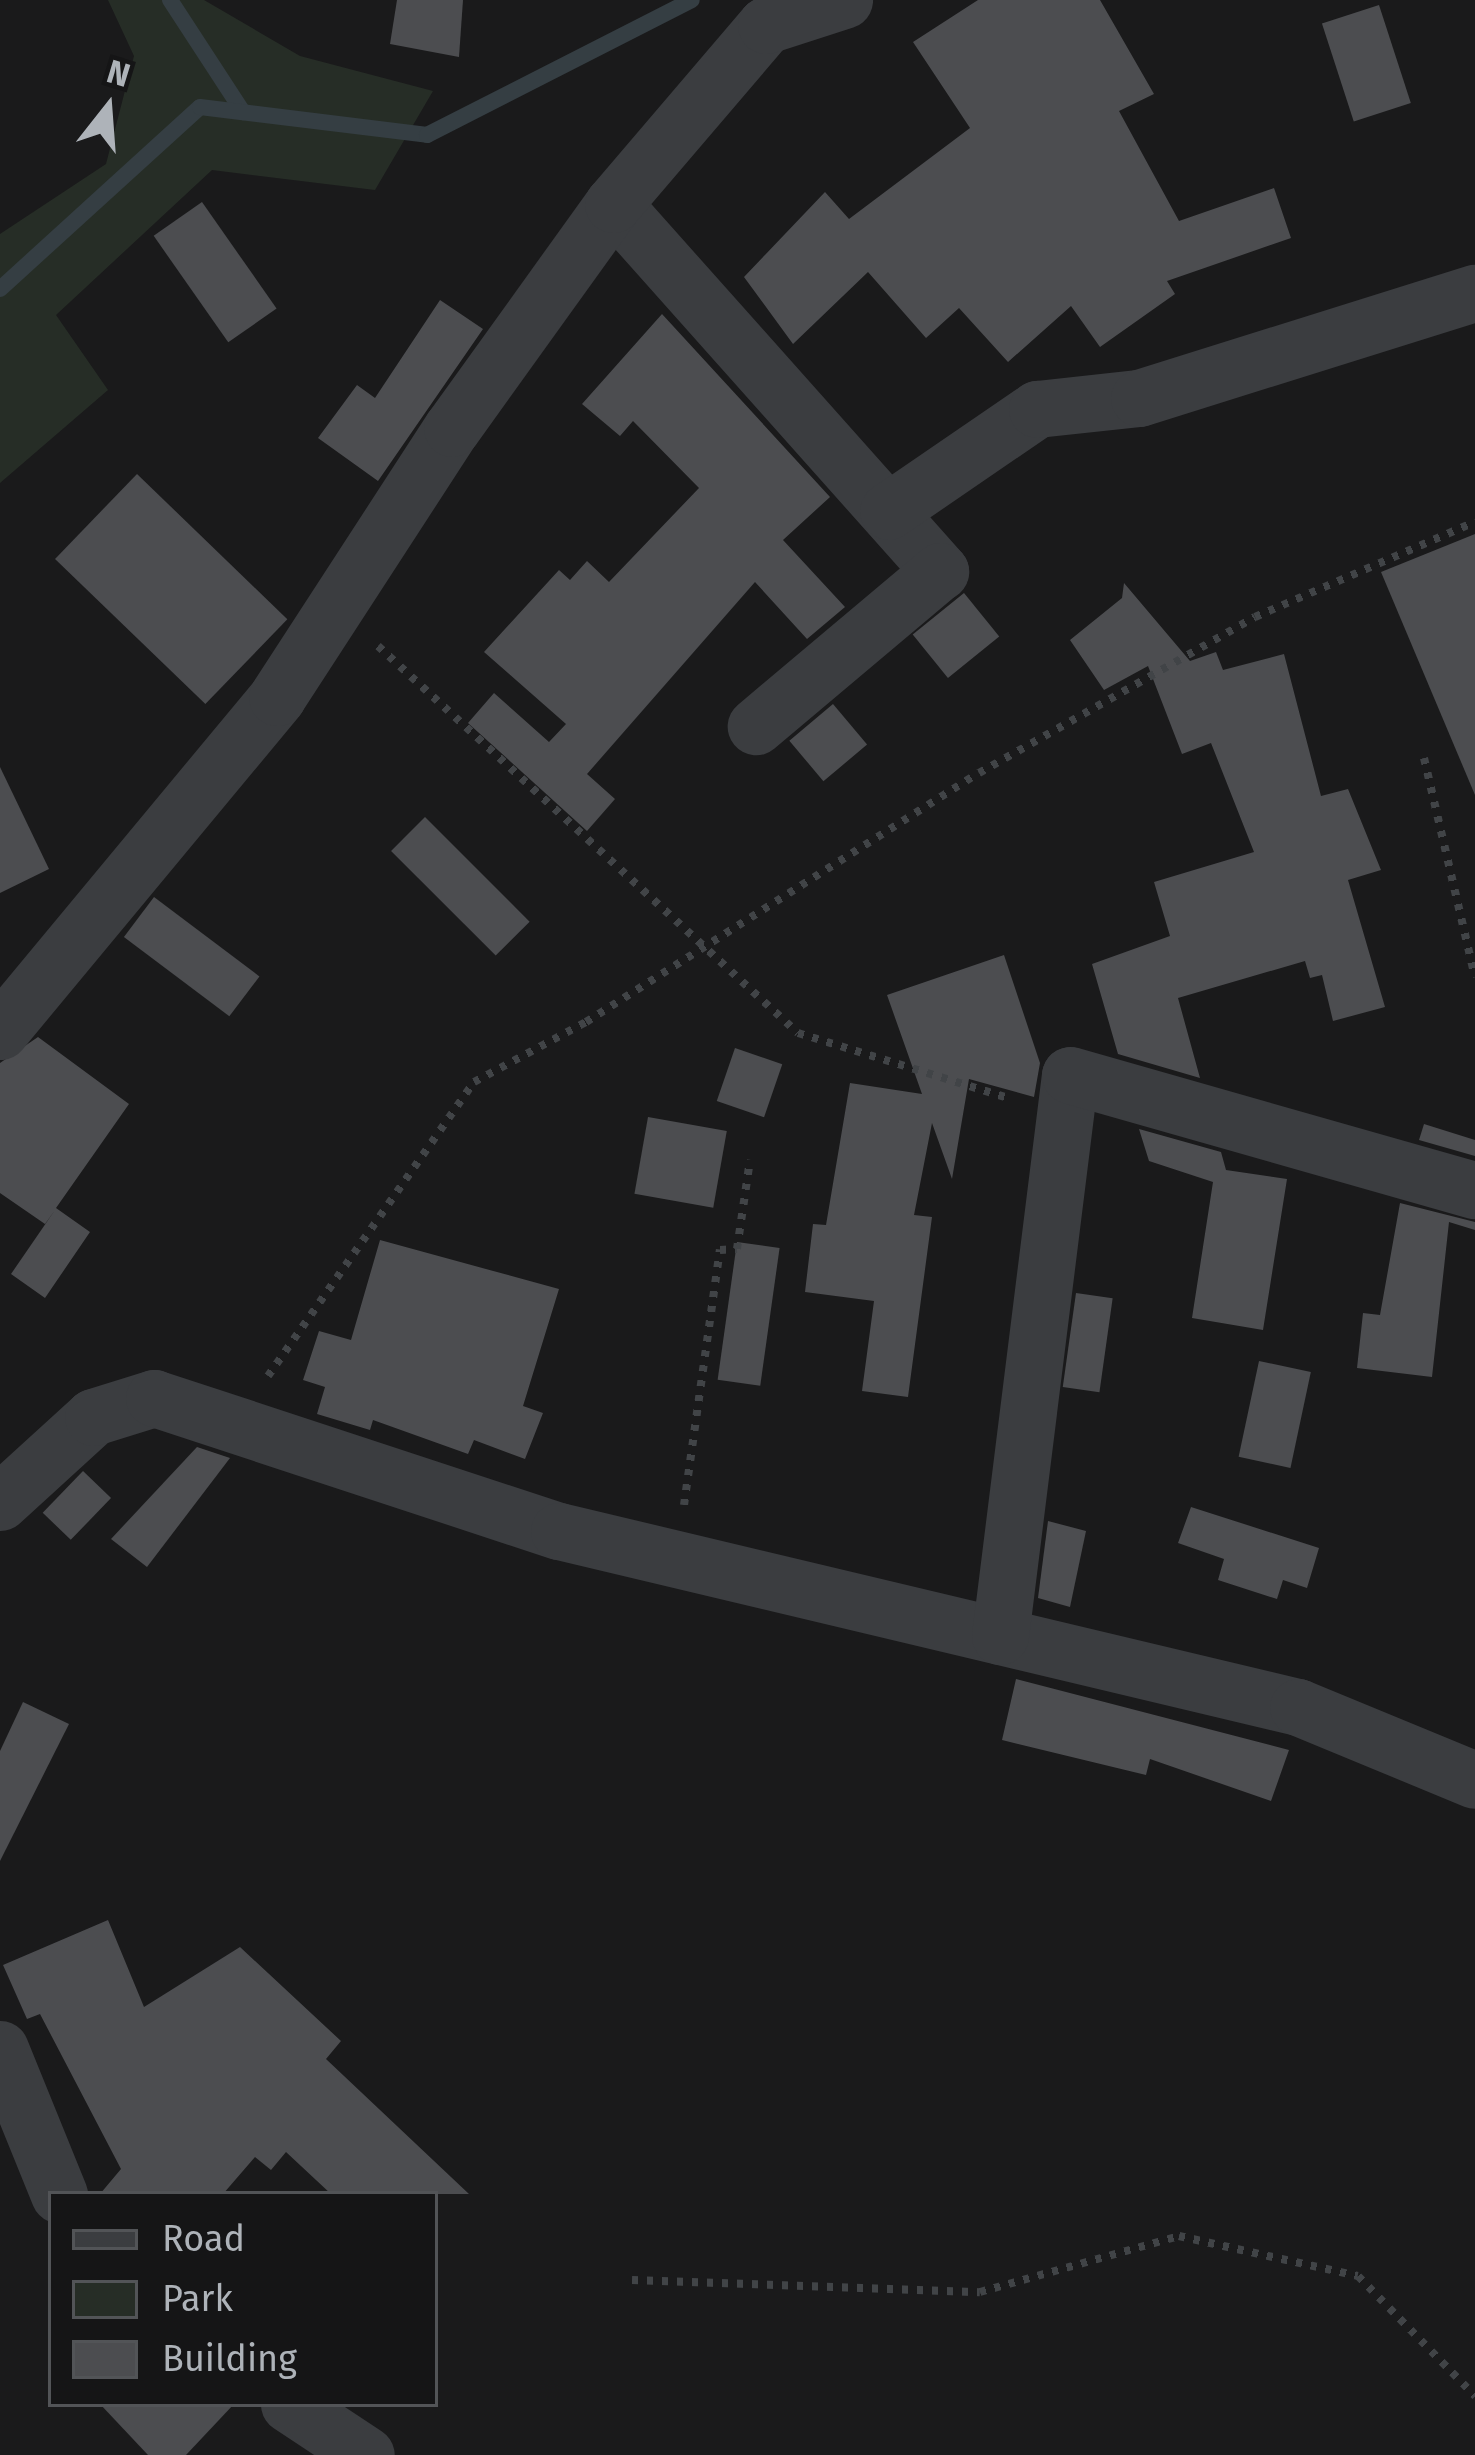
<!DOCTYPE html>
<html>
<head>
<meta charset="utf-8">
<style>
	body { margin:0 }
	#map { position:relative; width:1475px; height:2455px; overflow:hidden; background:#1a1a1b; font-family:"Fira Sans",sans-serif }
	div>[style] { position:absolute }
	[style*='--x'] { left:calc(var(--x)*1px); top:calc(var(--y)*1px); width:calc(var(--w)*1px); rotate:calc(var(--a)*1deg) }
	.green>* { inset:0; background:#262d26 }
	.stream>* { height:16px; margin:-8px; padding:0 8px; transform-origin:8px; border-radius:8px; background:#353e43 }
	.building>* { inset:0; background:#4c4d50; transform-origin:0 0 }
	.path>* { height:8px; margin-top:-4px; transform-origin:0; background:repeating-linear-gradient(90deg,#414447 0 6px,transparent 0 15px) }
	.minor>* { height:57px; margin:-28.5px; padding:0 28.5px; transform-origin:28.5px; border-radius:28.5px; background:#3b3d40 }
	span { translate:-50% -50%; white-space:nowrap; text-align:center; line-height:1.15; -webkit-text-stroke:9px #151516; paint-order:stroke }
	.legend { position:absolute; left:48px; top:2191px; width:390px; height:216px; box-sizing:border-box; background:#151516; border:3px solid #525457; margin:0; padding:15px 21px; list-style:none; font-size:36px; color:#aeb3b9 }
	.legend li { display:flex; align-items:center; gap:24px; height:60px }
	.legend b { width:60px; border:3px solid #525457 }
	.north { position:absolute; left:48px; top:48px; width:120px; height:120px; -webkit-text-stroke:9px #151516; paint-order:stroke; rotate:17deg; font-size:33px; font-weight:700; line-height:48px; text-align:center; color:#aeb3b9 }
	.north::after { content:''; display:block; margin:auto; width:42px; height:54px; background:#aeb3b9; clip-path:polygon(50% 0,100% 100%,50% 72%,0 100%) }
</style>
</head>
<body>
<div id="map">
	<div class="green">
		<div style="clip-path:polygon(108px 0,204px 0,300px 56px,433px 91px,375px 190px,212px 170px,56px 315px,108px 390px,0 483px,0 234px,106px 164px,134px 56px)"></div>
	</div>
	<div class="stream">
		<div style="--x:170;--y:0;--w:134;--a:56.9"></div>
		<div style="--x:0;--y:289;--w:270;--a:-42.3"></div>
		<div style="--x:200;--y:107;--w:229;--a:7"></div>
		<div style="--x:427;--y:135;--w:297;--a:-27"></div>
	</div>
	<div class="building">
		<div style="clip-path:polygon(397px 0,463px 0,459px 57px,390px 44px)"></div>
		<div style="clip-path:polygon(978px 0,1100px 0,1154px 94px,1119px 111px,1179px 221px,1274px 188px,1291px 238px,1167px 281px,1175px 294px,1100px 347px,1071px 306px,1008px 362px,959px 308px,926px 338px,868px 272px,793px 344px,744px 277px,825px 192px,849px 219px,970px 128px,913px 42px)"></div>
		<div style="left:1379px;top:5px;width:103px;height:60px;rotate:72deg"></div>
		<div style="left:202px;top:202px;width:130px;height:59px;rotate:55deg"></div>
		<div style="clip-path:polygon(440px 300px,483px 329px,378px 481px,318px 438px,357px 385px,375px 398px)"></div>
		<div style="clip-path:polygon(662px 314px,830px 497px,783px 540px,845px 607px,807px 639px,755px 582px,587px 774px,615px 799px,587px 831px,468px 723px,494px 693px,549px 742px,566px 724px,484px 652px,559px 570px,570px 580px,587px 561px,609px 582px,699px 488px,633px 421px,620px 436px,582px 404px)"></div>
		<div style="left:137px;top:474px;width:209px;height:118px;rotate:44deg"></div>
		<div style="clip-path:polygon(1475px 534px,1475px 795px,1381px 572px)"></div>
		<div style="clip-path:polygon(1124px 583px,1190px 661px,1216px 652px,1223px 670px,1284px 654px,1321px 796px,1348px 789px,1381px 870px,1348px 880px,1385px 1007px,1333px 1021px,1322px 975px,1310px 978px,1305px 961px,1178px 998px,1200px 1078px,1118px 1054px,1092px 964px,1170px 936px,1154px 882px,1254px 852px,1211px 743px,1182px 754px,1148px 666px,1104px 690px,1070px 640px,1122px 598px)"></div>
		<div style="left:964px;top:593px;width:56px;height:66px;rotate:51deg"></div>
		<div style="left:833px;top:704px;width:53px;height:57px;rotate:50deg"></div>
		<div style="clip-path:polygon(0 767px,49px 869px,0 893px)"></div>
		<div style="left:425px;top:817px;width:148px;height:48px;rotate:45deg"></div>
		<div style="left:154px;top:897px;width:132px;height:50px;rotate:37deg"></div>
		<div style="clip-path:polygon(1004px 955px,1040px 1063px,1034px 1097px,969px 1079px,952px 1179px,932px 1123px,914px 1215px,932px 1217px,908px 1397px,862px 1391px,874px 1301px,805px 1292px,813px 1224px,826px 1225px,850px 1083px,922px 1094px,887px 995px)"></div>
		<div style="clip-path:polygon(38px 1037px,129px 1104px,56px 1208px,90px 1232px,45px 1298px,11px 1274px,55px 1210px,45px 1224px,0 1193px,0 1063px)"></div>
		<div style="left:735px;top:1048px;width:50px;height:56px;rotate:19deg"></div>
		<div style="left:648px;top:1117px;width:80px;height:78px;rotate:10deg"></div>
		<div style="clip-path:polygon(1424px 1124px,1475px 1140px,1475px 1156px,1419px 1140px)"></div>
		<div style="clip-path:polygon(1139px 1129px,1221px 1152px,1226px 1170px,1287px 1179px,1263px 1330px,1192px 1318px,1213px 1182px,1149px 1161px)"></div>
		<div style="clip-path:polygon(1400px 1203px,1475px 1222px,1475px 1230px,1449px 1222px,1432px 1377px,1357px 1368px,1363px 1313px,1380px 1315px)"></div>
		<div style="clip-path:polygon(380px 1240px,559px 1289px,523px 1406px,543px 1413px,525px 1459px,474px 1440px,468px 1454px,373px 1420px,370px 1430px,317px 1414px,325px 1387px,303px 1380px,319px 1331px,351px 1340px)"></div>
		<div style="left:737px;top:1242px;width:43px;height:139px;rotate:8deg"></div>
		<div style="left:1076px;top:1293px;width:37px;height:95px;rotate:8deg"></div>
		<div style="left:1259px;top:1361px;width:53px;height:98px;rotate:12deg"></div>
		<div style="clip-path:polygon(197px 1447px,230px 1458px,147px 1567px,111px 1539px)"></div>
		<div style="left:83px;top:1471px;width:39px;height:58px;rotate:44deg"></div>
		<div style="clip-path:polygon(1191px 1507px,1319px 1548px,1307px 1588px,1283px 1580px,1277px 1599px,1218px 1580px,1224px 1559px,1178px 1543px)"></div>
		<div style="clip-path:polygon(1048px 1521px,1086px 1531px,1070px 1607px,1038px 1598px)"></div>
		<div style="clip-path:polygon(1016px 1679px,1289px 1750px,1271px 1801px,1150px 1759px,1146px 1775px,1002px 1740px)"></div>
		<div style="clip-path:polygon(23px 1702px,69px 1724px,0 1861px,0 1751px)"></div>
		<div style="clip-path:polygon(108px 1920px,144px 2007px,240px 1947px,341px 2041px,326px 2059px,469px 2194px,331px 2194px,286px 2152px,271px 2170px,255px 2157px,223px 2194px,100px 2194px,121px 2169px,40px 2014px,27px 2019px,3px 1965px)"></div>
		<div style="clip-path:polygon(100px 2404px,234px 2404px,186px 2455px,148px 2455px)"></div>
	</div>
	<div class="path">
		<div style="--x:378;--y:646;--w:571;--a:42.66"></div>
		<div style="--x:798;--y:1033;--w:223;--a:17.2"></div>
		<div style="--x:1424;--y:758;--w:225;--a:76.9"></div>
		<div style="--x:268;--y:1376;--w:359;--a:-55"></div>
		<div style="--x:474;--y:1082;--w:127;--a:-28.2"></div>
		<div style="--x:586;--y:1022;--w:465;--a:-32.4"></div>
		<div style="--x:979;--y:773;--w:317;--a:-29.5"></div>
		<div style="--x:1255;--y:617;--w:240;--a:-23.4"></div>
		<div style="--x:684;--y:1505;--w:258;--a:-82"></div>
		<div style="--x:720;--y:1250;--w:17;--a:-3"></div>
		<div style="--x:737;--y:1249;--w:90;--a:-81.7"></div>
		<div style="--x:632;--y:2280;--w:348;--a:2"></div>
		<div style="--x:980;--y:2292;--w:207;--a:-15.7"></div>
		<div style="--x:1179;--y:2236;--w:183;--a:12.6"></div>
		<div style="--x:1358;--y:2276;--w:168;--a:45.7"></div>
	</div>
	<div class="minor">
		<div style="--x:613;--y:204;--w:492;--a:48.3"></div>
		<div style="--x:940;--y:571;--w:241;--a:139.9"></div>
		<div style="--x:888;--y:511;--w:181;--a:-34.4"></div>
		<div style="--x:1037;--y:409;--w:103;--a:-6.2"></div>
		<div style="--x:1139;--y:398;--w:352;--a:-17.4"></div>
		<div style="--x:0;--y:1031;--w:434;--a:-50.3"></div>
		<div style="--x:277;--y:697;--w:321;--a:-57"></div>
		<div style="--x:452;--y:428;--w:276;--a:-54.3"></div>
		<div style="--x:613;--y:204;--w:235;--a:-49.5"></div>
		<div style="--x:766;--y:25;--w:82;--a:-17.8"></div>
		<div style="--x:0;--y:1502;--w:126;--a:-42.4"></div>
		<div style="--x:93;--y:1417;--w:64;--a:-17.3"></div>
		<div style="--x:154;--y:1398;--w:426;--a:18.2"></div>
		<div style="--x:559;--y:1531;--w:760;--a:13.4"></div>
		<div style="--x:1298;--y:1707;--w:191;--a:22.4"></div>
		<div style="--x:1000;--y:1636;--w:565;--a:-82.89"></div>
		<div style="--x:1070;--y:1075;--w:421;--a:15.9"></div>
		<div style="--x:0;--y:2049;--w:157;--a:67.9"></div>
		<div style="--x:289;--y:2404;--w:92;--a:33.5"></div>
	</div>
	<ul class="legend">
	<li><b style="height:15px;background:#3b3d40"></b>Road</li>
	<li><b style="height:33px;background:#262d26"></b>Park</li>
	<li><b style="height:33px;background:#4c4d50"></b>Building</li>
	</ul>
	<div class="north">N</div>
</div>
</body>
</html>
